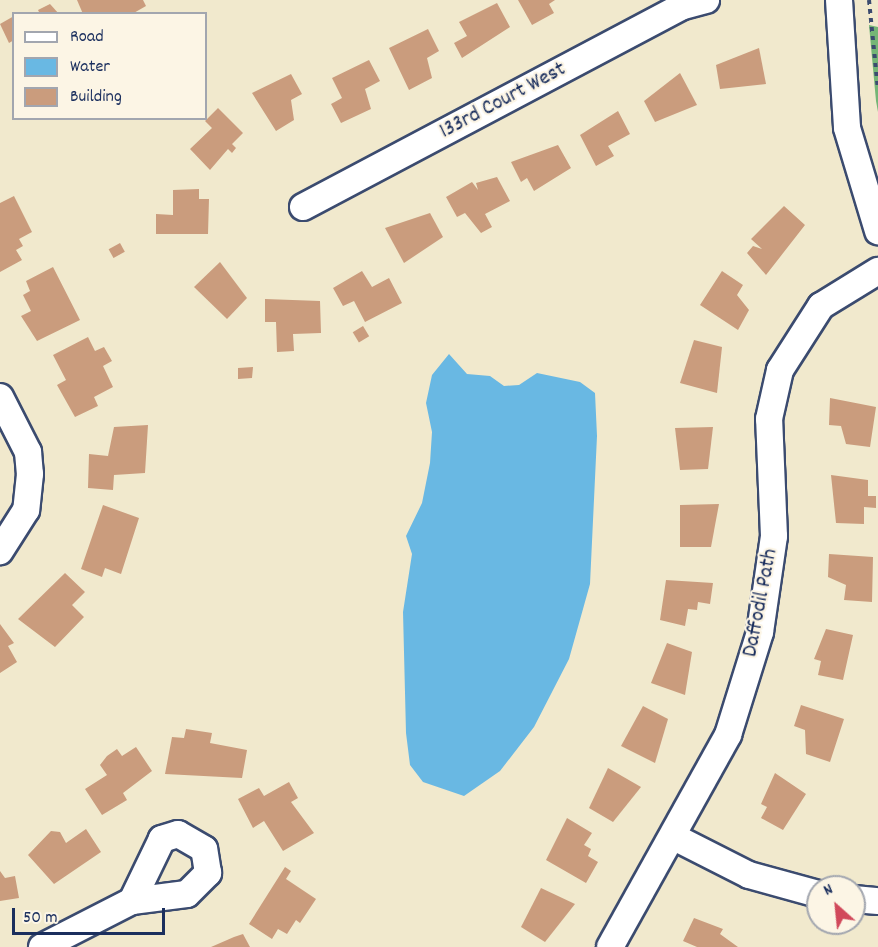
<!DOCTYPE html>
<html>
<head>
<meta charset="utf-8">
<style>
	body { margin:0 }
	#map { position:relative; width:878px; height:947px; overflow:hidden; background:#f1e9cd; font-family:Dekko,sans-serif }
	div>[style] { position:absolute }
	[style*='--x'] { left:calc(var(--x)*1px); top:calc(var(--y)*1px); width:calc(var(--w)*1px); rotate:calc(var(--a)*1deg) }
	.forest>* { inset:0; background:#75b576 }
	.water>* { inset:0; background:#69b8e3 }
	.building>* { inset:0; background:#ca9c7d; transform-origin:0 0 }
	.path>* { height:4px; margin-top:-2px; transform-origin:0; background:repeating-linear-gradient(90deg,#3b4b6f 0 4.5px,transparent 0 9px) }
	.roads { filter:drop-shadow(2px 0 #3b4b6f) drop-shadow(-2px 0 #3b4b6f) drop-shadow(0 2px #3b4b6f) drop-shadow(0 -2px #3b4b6f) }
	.minor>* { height:26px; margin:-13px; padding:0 13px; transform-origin:13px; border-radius:13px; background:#fff }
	span { translate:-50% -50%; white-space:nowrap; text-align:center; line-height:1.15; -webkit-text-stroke:4.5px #fcf5e5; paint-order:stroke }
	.street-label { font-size:22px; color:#1b2f5e }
	.legend { position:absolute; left:12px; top:12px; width:195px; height:108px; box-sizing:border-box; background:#fcf5e5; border:2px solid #a2a6af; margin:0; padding:8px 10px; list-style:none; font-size:18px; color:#1b2f5e }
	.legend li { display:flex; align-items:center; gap:12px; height:30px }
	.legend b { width:30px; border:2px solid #a2a6af }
	.north { position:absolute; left:806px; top:875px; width:60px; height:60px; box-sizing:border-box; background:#fcf5e5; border:2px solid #a2a6af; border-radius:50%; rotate:333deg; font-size:16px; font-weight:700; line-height:24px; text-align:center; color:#1b2f5e }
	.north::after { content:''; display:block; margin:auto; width:21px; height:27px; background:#d1495b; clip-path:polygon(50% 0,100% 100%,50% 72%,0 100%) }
	.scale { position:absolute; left:12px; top:908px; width:153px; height:27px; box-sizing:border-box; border:3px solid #1b2f5e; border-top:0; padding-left:8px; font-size:18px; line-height:21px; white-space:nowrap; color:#1b2f5e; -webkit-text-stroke:4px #fcf5e5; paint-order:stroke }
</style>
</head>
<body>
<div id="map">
	<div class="forest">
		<div style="clip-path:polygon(869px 25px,878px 27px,878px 112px,876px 101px)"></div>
	</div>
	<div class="water">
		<div style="clip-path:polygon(449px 354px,467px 374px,490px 376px,504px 386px,519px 385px,537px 373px,580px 382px,595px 393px,597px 436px,590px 584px,569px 659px,534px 727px,500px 771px,464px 796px,423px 782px,410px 765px,406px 733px,403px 612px,412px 554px,406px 536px,422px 503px,430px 463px,432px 432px,426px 403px,432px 375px)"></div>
	</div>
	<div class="building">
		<div style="clip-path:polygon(77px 0,143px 0,146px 6px,132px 14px,83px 14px)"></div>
		<div style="clip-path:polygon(518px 0,555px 0,549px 4px,554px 13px,532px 25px)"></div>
		<div style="clip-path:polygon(497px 3px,510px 27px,462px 58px,454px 43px,467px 36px,459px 22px)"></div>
		<div style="clip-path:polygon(50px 4px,59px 14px,40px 14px,38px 10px)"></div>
		<div style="clip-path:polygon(14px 16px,14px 40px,9px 43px,0 24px)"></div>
		<div style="clip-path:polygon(428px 29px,439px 51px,427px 58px,432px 78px,409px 90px,389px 48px)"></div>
		<div style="clip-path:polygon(759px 48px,766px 84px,720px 89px,716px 65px)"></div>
		<div style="clip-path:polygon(369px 60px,380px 81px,365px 89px,371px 109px,341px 123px,331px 104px,342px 98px,332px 78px)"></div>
		<div style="clip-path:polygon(680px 73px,697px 105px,655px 122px,644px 101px)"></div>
		<div style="clip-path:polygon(291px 74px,302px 94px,291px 100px,294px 120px,276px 131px,252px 93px)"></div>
		<div style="clip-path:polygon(218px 108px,243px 133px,232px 144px,236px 148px,232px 153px,228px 149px,210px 170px,190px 149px,212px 128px,205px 121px)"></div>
		<div style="clip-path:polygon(618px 111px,630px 134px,608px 146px,614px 156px,596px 166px,580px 135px)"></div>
		<div style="clip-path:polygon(558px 145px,571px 168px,534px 191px,527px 178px,521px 182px,511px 162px)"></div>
		<div style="clip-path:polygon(497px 177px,510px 201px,485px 214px,492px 227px,481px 233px,465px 213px,457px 217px,446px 197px,472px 182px,478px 190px,476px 183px)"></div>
		<div style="clip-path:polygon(199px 189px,199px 199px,209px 199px,208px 234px,156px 234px,156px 214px,173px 215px,173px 190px)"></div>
		<div style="clip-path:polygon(14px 196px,32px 232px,19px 239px,23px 246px,16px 250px,22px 260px,0 272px,0 203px)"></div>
		<div style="clip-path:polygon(784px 206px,805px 225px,766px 275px,747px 253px,753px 246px,762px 249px,751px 239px)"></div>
		<div style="clip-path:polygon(430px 213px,443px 237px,404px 263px,385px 228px)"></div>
		<div style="left:120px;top:243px;width:10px;height:13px;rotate:61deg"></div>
		<div style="clip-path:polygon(220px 262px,247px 298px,227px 319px,194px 287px)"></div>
		<div style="clip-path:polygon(53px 267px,80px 320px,37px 341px,21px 316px,31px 311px,23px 295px,30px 291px,26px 281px)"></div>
		<div style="clip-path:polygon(362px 271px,372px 287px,389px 278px,402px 303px,365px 322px,354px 301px,343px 306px,333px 288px)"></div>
		<div style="clip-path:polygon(722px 271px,743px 285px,737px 295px,749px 310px,738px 330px,700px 305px)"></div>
		<div style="clip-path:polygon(265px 299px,320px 301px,321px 333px,293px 334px,294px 351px,277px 352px,276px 322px,265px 322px)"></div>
		<div style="left:363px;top:326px;width:12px;height:12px;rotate:59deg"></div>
		<div style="clip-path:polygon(88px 337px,95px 351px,104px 347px,112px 361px,103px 366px,113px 387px,94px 397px,98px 406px,75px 417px,57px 385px,66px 380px,53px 355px)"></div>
		<div style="clip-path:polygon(694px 340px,722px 347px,717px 393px,680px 383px)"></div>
		<div style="clip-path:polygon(253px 367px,252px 378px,238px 379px,238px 368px)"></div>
		<div style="clip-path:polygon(830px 398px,876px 407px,870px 447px,846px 444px,841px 426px,829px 425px)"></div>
		<div style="clip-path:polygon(148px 425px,145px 473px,114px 475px,113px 490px,88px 488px,89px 454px,108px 456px,114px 427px)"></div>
		<div style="clip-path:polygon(713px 427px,708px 469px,680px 470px,675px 428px)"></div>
		<div style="clip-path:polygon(831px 475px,868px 480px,868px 496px,876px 496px,876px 508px,864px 507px,864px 524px,836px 523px)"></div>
		<div style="clip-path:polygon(719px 504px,711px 547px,680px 547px,680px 505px)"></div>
		<div style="clip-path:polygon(103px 505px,139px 518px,121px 574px,105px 568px,102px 577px,81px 569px)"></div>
		<div style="clip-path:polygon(829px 554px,873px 557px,872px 602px,844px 600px,846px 585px,828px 577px)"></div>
		<div style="clip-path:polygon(65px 573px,85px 592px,72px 605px,84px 617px,55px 647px,18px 619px)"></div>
		<div style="clip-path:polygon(666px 580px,713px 583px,710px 604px,698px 602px,697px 610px,688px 609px,685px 626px,660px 620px)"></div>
		<div style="clip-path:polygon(0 624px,14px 643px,8px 646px,17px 662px,0 673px)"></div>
		<div style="clip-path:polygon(826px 629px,853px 635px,843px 680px,818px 675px,821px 661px,814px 659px)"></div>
		<div style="clip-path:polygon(667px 643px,692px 652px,685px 695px,651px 683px)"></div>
		<div style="clip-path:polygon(801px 705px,844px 719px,830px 762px,806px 754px,805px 730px,794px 726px)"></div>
		<div style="clip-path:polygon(643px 706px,668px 719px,655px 763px,621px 746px)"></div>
		<div style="clip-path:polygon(186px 729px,212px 733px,210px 743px,247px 750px,242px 778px,165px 774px,172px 737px,184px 738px)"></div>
		<div style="clip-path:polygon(136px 747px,152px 771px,123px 793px,127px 800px,102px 815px,85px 789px,107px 775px,100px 765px,107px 756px,117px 749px,122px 756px)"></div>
		<div style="clip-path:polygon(608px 768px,641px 787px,613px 822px,589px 808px)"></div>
		<div style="clip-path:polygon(775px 773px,806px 794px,783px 830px,761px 818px,767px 807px,761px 804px)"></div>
		<div style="clip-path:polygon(289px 782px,298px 798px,291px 802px,314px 833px,283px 851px,264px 821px,253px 828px,238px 799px,259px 788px,264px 796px)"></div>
		<div style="clip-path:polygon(567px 818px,592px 833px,584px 845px,591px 849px,588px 856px,598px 862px,586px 883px,546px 860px)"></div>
		<div style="clip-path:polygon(86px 829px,101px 852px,54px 884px,28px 855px,51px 831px,60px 832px,66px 843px)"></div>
		<div style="clip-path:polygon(285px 867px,291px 871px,286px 879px,316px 899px,300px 923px,296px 920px,287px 934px,278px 929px,272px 939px,249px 924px)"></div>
		<div style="clip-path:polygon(0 871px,5px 878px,15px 876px,19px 898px,0 901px)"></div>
		<div style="clip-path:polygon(541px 888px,575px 904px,545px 942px,521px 927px)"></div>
		<div style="clip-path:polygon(694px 918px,723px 929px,720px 934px,738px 947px,697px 947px,683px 941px)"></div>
		<div style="clip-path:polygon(243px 934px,250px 947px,211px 947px,234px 937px)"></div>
	</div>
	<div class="path">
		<div style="--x:869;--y:0;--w:90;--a:84.3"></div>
	</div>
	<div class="roads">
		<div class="minor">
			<div style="--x:839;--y:0;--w:128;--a:86.4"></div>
			<div style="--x:847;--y:128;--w:108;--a:73.2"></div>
			<div style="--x:303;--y:207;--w:427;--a:-27.9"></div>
			<div style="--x:680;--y:7;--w:27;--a:-15"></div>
			<div style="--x:0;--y:397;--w:62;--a:63"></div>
			<div style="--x:28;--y:452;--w:22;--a:85"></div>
			<div style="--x:30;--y:474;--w:36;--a:96"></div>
			<div style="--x:26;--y:510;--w:49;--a:122.4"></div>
			<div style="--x:674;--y:837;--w:84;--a:26.9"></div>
			<div style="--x:749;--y:875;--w:72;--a:15.4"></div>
			<div style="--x:854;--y:899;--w:24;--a:5"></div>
			<div style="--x:42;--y:947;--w:101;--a:-27.1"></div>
			<div style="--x:132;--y:901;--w:55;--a:-7.3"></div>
			<div style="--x:187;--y:894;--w:30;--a:-45"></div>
			<div style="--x:208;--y:873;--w:24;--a:-99"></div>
			<div style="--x:204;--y:849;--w:30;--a:-150"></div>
			<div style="--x:178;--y:834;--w:17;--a:163"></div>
			<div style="--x:162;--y:839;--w:69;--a:115.8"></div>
			<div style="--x:610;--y:947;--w:243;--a:-60.9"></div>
			<div style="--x:728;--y:735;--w:108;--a:-72.7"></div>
			<div style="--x:760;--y:632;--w:97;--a:-81.7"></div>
			<div style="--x:774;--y:536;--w:117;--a:-92.4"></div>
			<div style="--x:769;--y:419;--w:50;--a:-77.3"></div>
			<div style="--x:780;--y:370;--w:76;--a:-57.4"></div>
			<div style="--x:821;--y:306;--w:67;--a:-31.6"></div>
		</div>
	</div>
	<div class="street-label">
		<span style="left:503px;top:101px;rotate:-28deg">133rd Court West</span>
		<span style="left:761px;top:603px;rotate:-79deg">Daffodil Path</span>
	</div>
	<ul class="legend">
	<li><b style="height:8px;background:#fff"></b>Road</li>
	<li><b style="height:16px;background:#69b8e3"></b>Water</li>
	<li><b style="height:16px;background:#ca9c7d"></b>Building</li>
	</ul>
	<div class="north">N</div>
	<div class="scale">50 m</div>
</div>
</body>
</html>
